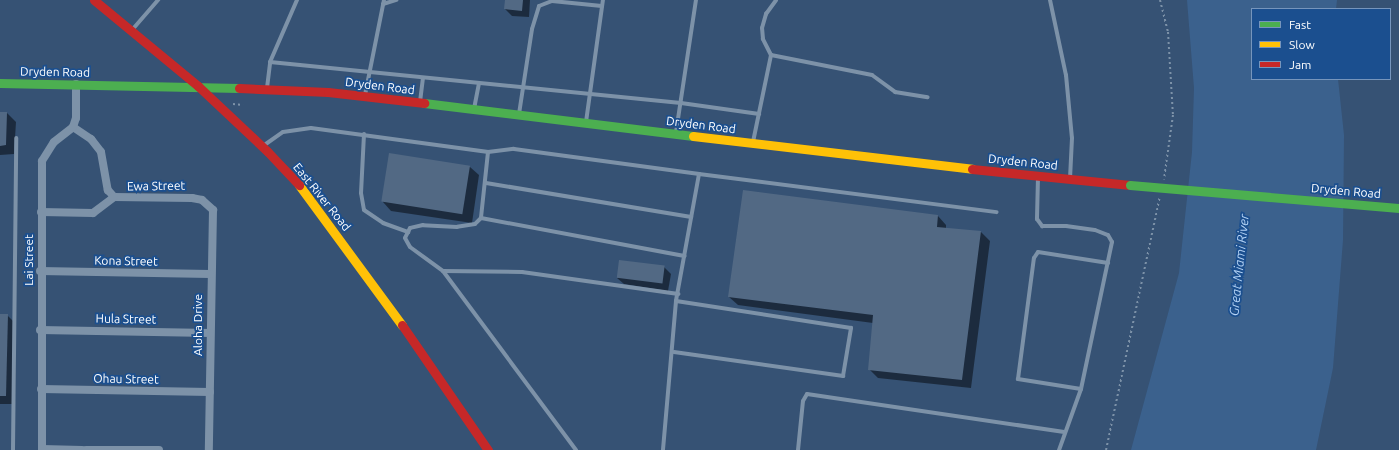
<!DOCTYPE html>
<html>
<head>
<meta charset="utf-8">
<style>
	body { margin:0 }
	#map { position:relative; width:1399px; height:450px; overflow:hidden; background:#365274; font-family:Ubuntu,sans-serif }
	div>[style] { position:absolute }
	[style*='--x'] { left:calc(var(--x)*1px); top:calc(var(--y)*1px); width:calc(var(--w)*1px); rotate:calc(var(--a)*1deg) }
	.water>* { inset:0; background:#3b618d }
	.shadow>* { inset:0; background:#0007 }
	.building>* { inset:0; background:#526984; transform-origin:0 0 }
	.path>* { height:2px; margin-top:-1px; transform-origin:0; background:repeating-linear-gradient(90deg,#7d92a8 0 2px,transparent 0 5px) }
	.lane>* { height:4px; margin:-2px; padding:0 2px; transform-origin:2px; border-radius:2px; background:#7d92a8 }
	.street>* { height:8px; margin:-4px; padding:0 4px; transform-origin:4px; border-radius:4px; background:#7d92a8 }
	.fast>* { height:9px; margin:-4.5px; padding:0 4.5px; transform-origin:4.5px; border-radius:4.5px; background:#4caf50 }
	.slow>* { height:9px; margin:-4.5px; padding:0 4.5px; transform-origin:4.5px; border-radius:4.5px; background:#ffc107 }
	.jam>* { height:9px; margin:-4.5px; padding:0 4.5px; transform-origin:4.5px; border-radius:4.5px; background:#c62828 }
	.fast-bridge>* { height:9px; margin:-4.5px; padding:0 4.5px; transform-origin:4.5px; border-radius:4.5px; background:#4caf50 }
	span { translate:-50% -50%; white-space:nowrap; text-align:center; line-height:1.15; -webkit-text-stroke:3.5px #1b4f8f; paint-order:stroke }
	.street-label { font-size:12px; color:#fff }
	.water-label { font-size:13px; color:#b5d3f5; font-style:italic }
	.legend { position:absolute; left:1251px; top:8px; width:140px; height:72px; box-sizing:border-box; background:#1b4f8f; border:1px solid #7695bc; margin:0; padding:5px 7px; list-style:none; font-size:12px; color:#fff }
	.legend li { display:flex; align-items:center; gap:8px; height:20px }
	.legend b { width:20px; border:1px solid #7695bc }
</style>
</head>
<body>
<div id="map">
	<div class="water">
		<div style="clip-path:polygon(1187px 0,1337px 0,1336px 9px,1252px 9px,1252px 79px,1338px 79px,1344px 135px,1343px 240px,1333px 368px,1316px 450px,1131px 450px,1179px 273px,1192px 152px,1194px 88px)"></div>
	</div>
	<div class="shadow">
		<div style="clip-path:polygon(506px 0,530px 0,529px 17px,512px 16px,505px 9px)"></div>
		<div style="clip-path:polygon(0 113px,7px 113px,16px 122px,14px 154px,0 155px)"></div>
		<div style="clip-path:polygon(390px 155px,470px 167px,479px 175px,472px 223px,391px 211px,383px 202px)"></div>
		<div style="clip-path:polygon(938px 216px,946px 225px,946px 229px,981px 232px,990px 241px,971px 388px,878px 378px,869px 369px,873px 323px,738px 305px,729px 297px)"></div>
		<div style="clip-path:polygon(664px 267px,671px 274px,668px 291px,624px 284px,617px 278px)"></div>
		<div style="clip-path:polygon(7px 315px,16px 324px,15px 404px,0 404px,0 316px)"></div>
	</div>
	<div class="building">
		<div style="clip-path:polygon(505px 0,523px 0,522px 11px,504px 9px)"></div>
		<div style="clip-path:polygon(0 112px,7px 112px,6px 145px,0 146px)"></div>
		<div style="left:389px;top:153px;width:82px;height:49px;rotate:9deg"></div>
		<div style="clip-path:polygon(743px 190px,938px 215px,937px 227px,981px 231px,962px 380px,868px 370px,873px 315px,728px 297px)"></div>
		<div style="left:619px;top:260px;width:46px;height:18px;rotate:7deg"></div>
		<div style="clip-path:polygon(0 314px,8px 314px,6px 396px,0 396px)"></div>
	</div>
	<div class="path">
		<div style="--x:1160;--y:0;--w:33;--a:76"></div>
		<div style="--x:1168;--y:32;--w:83;--a:86.6"></div>
		<div style="--x:1173;--y:115;--w:65;--a:98"></div>
		<div style="--x:233;--y:104;--w:10;--a:6"></div>
		<div style="--x:1106;--y:450;--w:259;--a:-78"></div>
	</div>
	<div class="lane">
		<div style="--x:1050;--y:0;--w:77;--a:78"></div>
		<div style="--x:1066;--y:75;--w:63;--a:84.6"></div>
		<div style="--x:1072;--y:138;--w:41;--a:92.8"></div>
		<div style="--x:383;--y:4;--w:14;--a:-17"></div>
		<div style="--x:132;--y:30;--w:40;--a:-49"></div>
		<div style="--x:771;--y:55;--w:18;--a:-117"></div>
		<div style="--x:763;--y:39;--w:11;--a:-95"></div>
		<div style="--x:762;--y:28;--w:15;--a:-74"></div>
		<div style="--x:766;--y:14;--w:17;--a:-54"></div>
		<div style="--x:270;--y:62;--w:68;--a:-66.5"></div>
		<div style="--x:267;--y:88;--w:26;--a:-83"></div>
		<div style="--x:270;--y:62;--w:413;--a:5.7"></div>
		<div style="--x:681;--y:103;--w:79;--a:8"></div>
		<div style="--x:365;--y:95;--w:97;--a:-78.7"></div>
		<div style="--x:420;--y:102;--w:24;--a:-83"></div>
		<div style="--x:474;--y:109;--w:25;--a:-79"></div>
		<div style="--x:519;--y:114;--w:86;--a:-81.3"></div>
		<div style="--x:532;--y:29;--w:24;--a:-73"></div>
		<div style="--x:539;--y:6;--w:14;--a:-21"></div>
		<div style="--x:552;--y:1;--w:50;--a:5.7"></div>
		<div style="--x:586;--y:122;--w:123;--a:-82.1"></div>
		<div style="--x:676;--y:132;--w:134;--a:-81.4"></div>
		<div style="--x:364;--y:134;--w:59;--a:92.9"></div>
		<div style="--x:361;--y:193;--w:17;--a:80"></div>
		<div style="--x:364;--y:210;--w:23;--a:34"></div>
		<div style="--x:383;--y:223;--w:27;--a:20"></div>
		<div style="--x:753;--y:142;--w:89;--a:-78.3"></div>
		<div style="--x:771;--y:55;--w:103;--a:11.2"></div>
		<div style="--x:872;--y:75;--w:29;--a:36"></div>
		<div style="--x:895;--y:92;--w:33;--a:9"></div>
		<div style="--x:263;--y:146;--w:24;--a:-35"></div>
		<div style="--x:283;--y:132;--w:28;--a:-8"></div>
		<div style="--x:311;--y:128;--w:179;--a:7.7"></div>
		<div style="--x:488;--y:152;--w:66;--a:96.1"></div>
		<div style="--x:481;--y:218;--w:8;--a:135"></div>
		<div style="--x:475;--y:224;--w:18;--a:171"></div>
		<div style="--x:457;--y:227;--w:34;--a:-177"></div>
		<div style="--x:423;--y:225;--w:13;--a:167"></div>
		<div style="--x:410;--y:228;--w:11;--a:117"></div>
		<div style="--x:405;--y:238;--w:10;--a:61"></div>
		<div style="--x:410;--y:247;--w:41;--a:36"></div>
		<div style="--x:443;--y:271;--w:223;--a:53.4"></div>
		<div style="--x:488;--y:152;--w:26;--a:-7"></div>
		<div style="--x:514;--y:149;--w:187;--a:7.7"></div>
		<div style="--x:699;--y:174;--w:129;--a:100.3"></div>
		<div style="--x:676;--y:301;--w:150;--a:95"></div>
		<div style="--x:699;--y:174;--w:300;--a:7.3"></div>
		<div style="--x:1038;--y:177;--w:42;--a:91.4"></div>
		<div style="--x:1037;--y:219;--w:9;--a:54"></div>
		<div style="--x:1042;--y:226;--w:24;--a:0"></div>
		<div style="--x:1066;--y:226;--w:29;--a:8"></div>
		<div style="--x:1095;--y:230;--w:14;--a:21"></div>
		<div style="--x:1108;--y:235;--w:8;--a:60"></div>
		<div style="--x:1112;--y:242;--w:150;--a:101.9"></div>
		<div style="--x:1081;--y:389;--w:65;--a:109.8"></div>
		<div style="--x:486;--y:183;--w:208;--a:9.4"></div>
		<div style="--x:481;--y:218;--w:207;--a:10.6"></div>
		<div style="--x:443;--y:271;--w:79;--a:0.7"></div>
		<div style="--x:522;--y:272;--w:158;--a:8"></div>
		<div style="--x:674;--y:352;--w:171;--a:8.1"></div>
		<div style="--x:843;--y:376;--w:49;--a:-80.5"></div>
		<div style="--x:851;--y:328;--w:177;--a:-171.2"></div>
		<div style="--x:1081;--y:389;--w:64;--a:-171"></div>
		<div style="--x:1018;--y:379;--w:122;--a:-82.5"></div>
		<div style="--x:1034;--y:258;--w:7;--a:-56"></div>
		<div style="--x:1038;--y:252;--w:71;--a:8.9"></div>
		<div style="--x:13;--y:450;--w:312;--a:-89.4"></div>
		<div style="--x:798;--y:450;--w:49;--a:-84.2"></div>
		<div style="--x:803;--y:401;--w:8;--a:-60"></div>
		<div style="--x:807;--y:394;--w:260;--a:8.4"></div>
	</div>
	<div class="street">
		<div style="--x:73;--y:127;--w:22;--a:34"></div>
		<div style="--x:91;--y:139;--w:16;--a:52"></div>
		<div style="--x:101;--y:152;--w:39;--a:80"></div>
		<div style="--x:108;--y:190;--w:9;--a:49"></div>
		<div style="--x:114;--y:197;--w:78;--a:0.7"></div>
		<div style="--x:192;--y:198;--w:10;--a:11"></div>
		<div style="--x:202;--y:200;--w:15;--a:42"></div>
		<div style="--x:213;--y:210;--w:240;--a:91"></div>
		<div style="--x:41;--y:212;--w:52;--a:1.1"></div>
		<div style="--x:93;--y:213;--w:26;--a:-37"></div>
		<div style="--x:40;--y:271;--w:170;--a:1"></div>
		<div style="--x:40;--y:330;--w:170;--a:1"></div>
		<div style="--x:41;--y:389;--w:169;--a:1"></div>
		<div style="--x:42;--y:449;--w:40;--a:1.4"></div>
		<div style="--x:42;--y:450;--w:289;--a:-90"></div>
		<div style="--x:42;--y:161;--w:22;--a:-58"></div>
		<div style="--x:54;--y:142;--w:24;--a:-38"></div>
		<div style="--x:73;--y:127;--w:9;--a:-72"></div>
		<div style="--x:76;--y:118;--w:34;--a:-90"></div>
		<div style="--x:86;--y:450;--w:73;--a:0"></div>
	</div>
	<div class="fast">
		<div style="--x:0;--y:83;--w:239;--a:1.2"></div>
		<div style="--x:424;--y:103;--w:271;--a:7"></div>
	</div>
	<div class="slow">
		<div style="--x:693;--y:136;--w:281;--a:6.7"></div>
		<div style="--x:299;--y:185;--w:174;--a:53.7"></div>
	</div>
	<div class="jam">
		<div style="--x:94;--y:0;--w:135;--a:39.6"></div>
		<div style="--x:198;--y:86;--w:95;--a:43.3"></div>
		<div style="--x:267;--y:151;--w:47;--a:46.7"></div>
		<div style="--x:239;--y:88;--w:89;--a:2.6"></div>
		<div style="--x:328;--y:92;--w:97;--a:6.5"></div>
		<div style="--x:972;--y:169;--w:159;--a:5.8"></div>
		<div style="--x:402;--y:325;--w:152;--a:55.5"></div>
	</div>
	<div class="fast-bridge">
		<div style="--x:1130;--y:185;--w:270;--a:4.9"></div>
	</div>
	<div class="street-label">
		<span style="left:55px;top:72px;rotate:1deg">Dryden Road</span>
		<span style="left:380px;top:86px;rotate:7deg">Dryden Road</span>
		<span style="left:701px;top:125px;rotate:7deg">Dryden Road</span>
		<span style="left:1023px;top:162px;rotate:6deg">Dryden Road</span>
		<span style="left:156px;top:186px;rotate:-1deg">Ewa Street</span>
		<span style="left:1346px;top:191px;rotate:5deg">Dryden Road</span>
		<span style="left:322px;top:197px;rotate:51deg">East River Road</span>
		<span style="left:29px;top:260px;rotate:-90deg">Lai Street</span>
		<span style="left:126px;top:261px;rotate:1deg">Kona Street</span>
		<span style="left:126px;top:319px;rotate:1deg">Hula Street</span>
		<span style="left:198px;top:325px;rotate:-90deg">Aloha Drive</span>
		<span style="left:126px;top:379px;rotate:1deg">Ohau Street</span>
	</div>
	<div class="water-label">
		<span style="left:1239px;top:265px;rotate:-84deg">Great Miami River</span>
	</div>
	<ul class="legend">
	<li><b style="height:5px;background:#4caf50"></b>Fast</li>
	<li><b style="height:5px;background:#ffc107"></b>Slow</li>
	<li><b style="height:5px;background:#c62828"></b>Jam</li>
	</ul>
</div>
</body>
</html>
